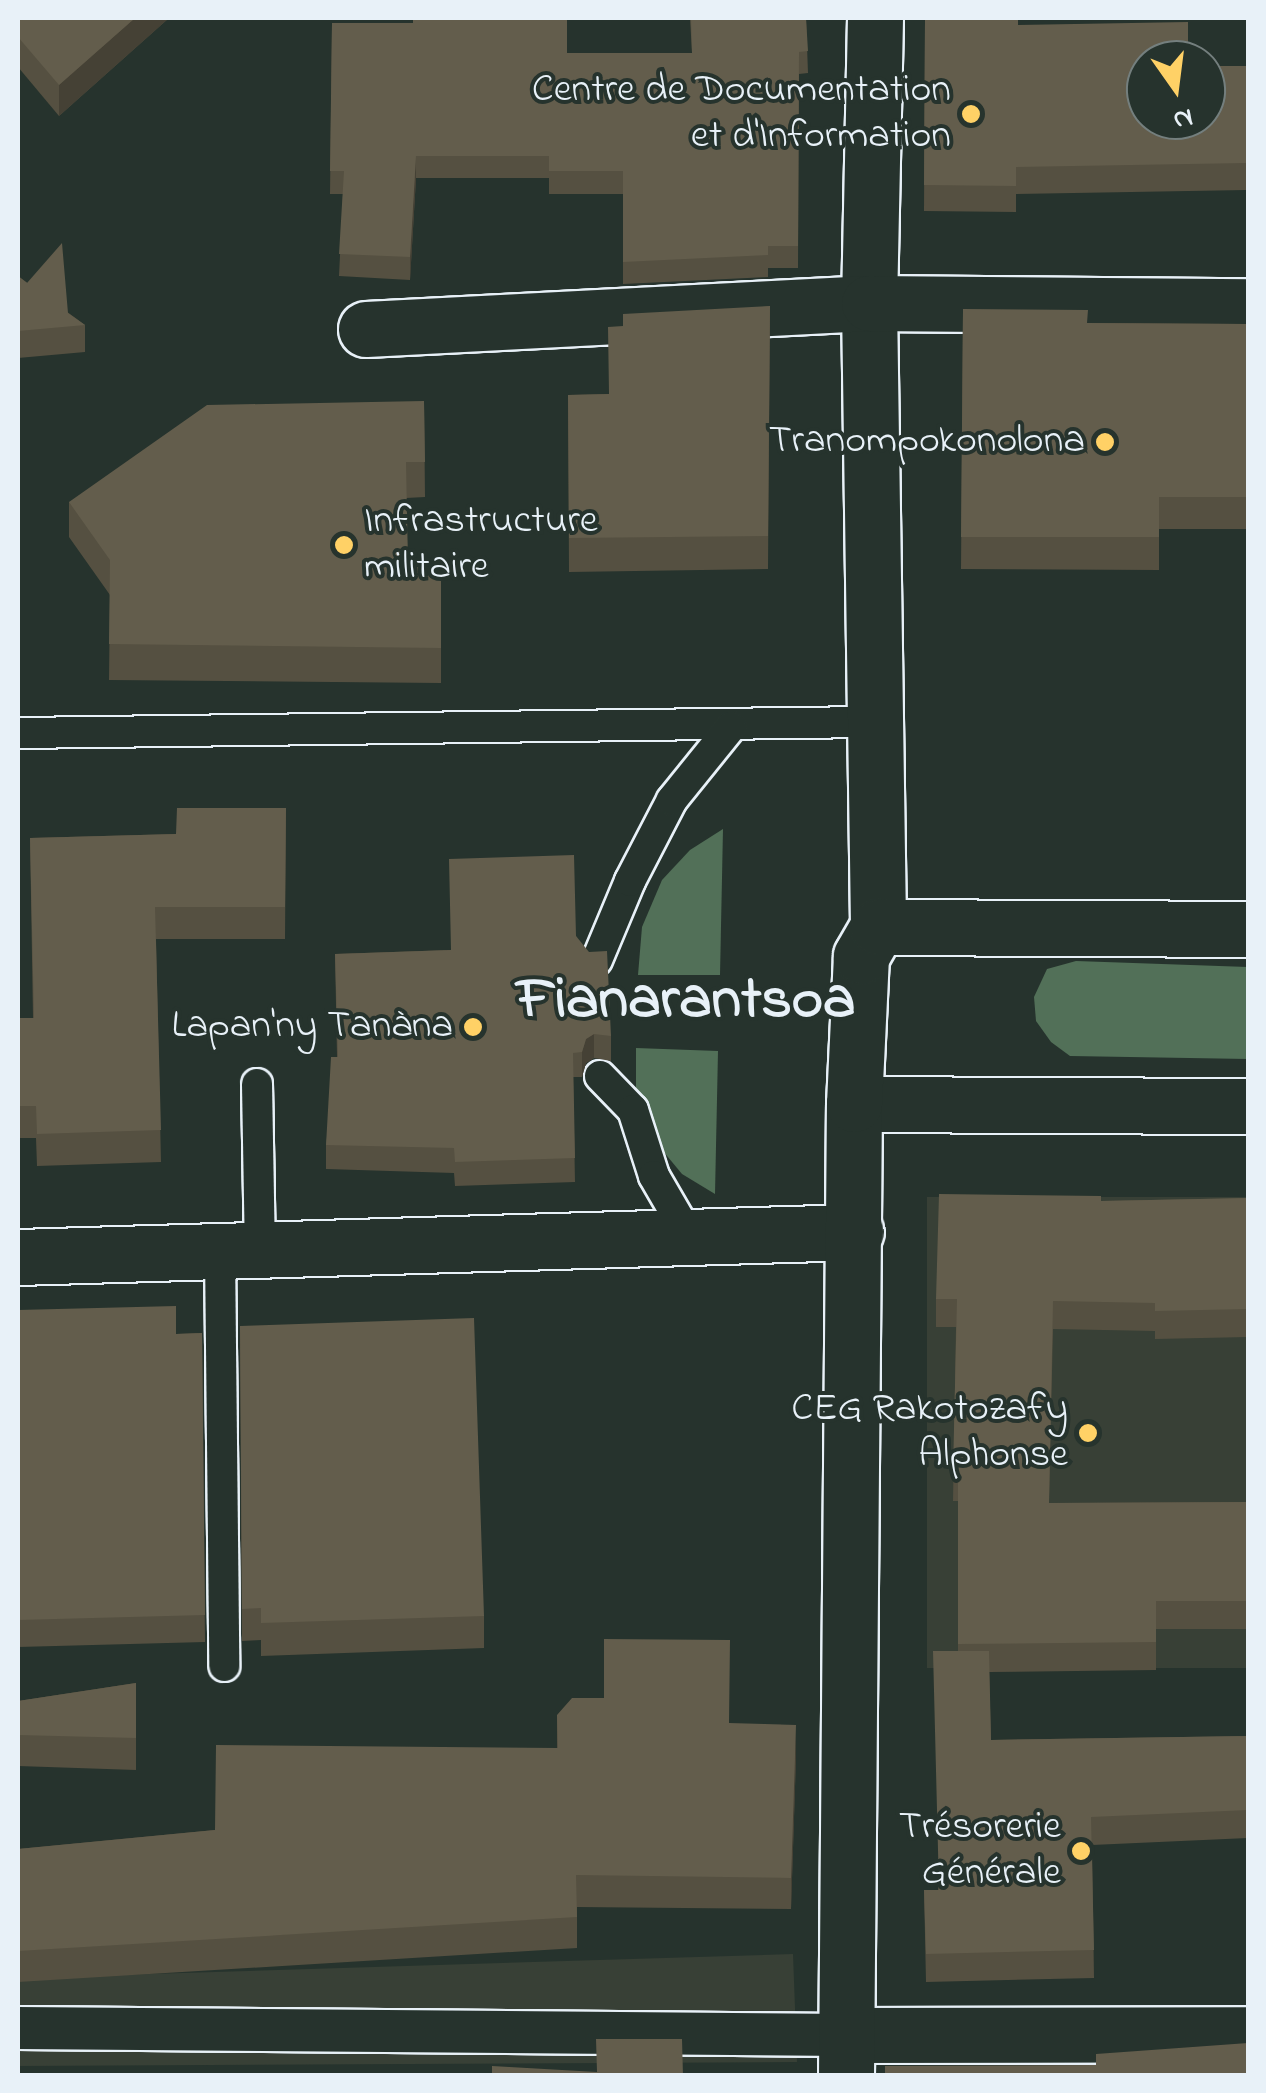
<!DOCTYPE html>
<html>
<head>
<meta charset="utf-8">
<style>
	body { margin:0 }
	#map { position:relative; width:1266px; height:2093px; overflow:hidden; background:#26332d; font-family:"Indie Flower",sans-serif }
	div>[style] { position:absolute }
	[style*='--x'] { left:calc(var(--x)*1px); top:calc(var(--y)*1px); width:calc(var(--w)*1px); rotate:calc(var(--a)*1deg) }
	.built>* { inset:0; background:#384036; transform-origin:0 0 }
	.green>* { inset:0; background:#527058 }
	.roads { filter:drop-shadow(2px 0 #e8f1f8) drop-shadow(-2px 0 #e8f1f8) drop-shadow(0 2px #e8f1f8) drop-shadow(0 -2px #e8f1f8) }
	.service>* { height:30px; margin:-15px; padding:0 15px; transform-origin:15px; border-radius:15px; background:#26332d }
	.pedestrian>* { height:42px; margin:-21px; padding:0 21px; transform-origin:21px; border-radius:21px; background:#26332d }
	.minor>* { height:55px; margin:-27.5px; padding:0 27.5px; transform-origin:27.5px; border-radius:27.5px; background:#26332d }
	.tertiary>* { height:55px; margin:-27.5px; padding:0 27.5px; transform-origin:27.5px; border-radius:27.5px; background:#26332d }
	.wall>* { inset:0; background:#555041 }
	.shaded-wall>* { inset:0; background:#454135 }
	.building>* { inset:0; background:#635d4c }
	.dots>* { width:28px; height:28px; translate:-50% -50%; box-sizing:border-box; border:5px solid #26332d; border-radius:50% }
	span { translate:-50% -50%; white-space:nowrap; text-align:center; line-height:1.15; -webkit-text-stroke:8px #26332d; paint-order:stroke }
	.poi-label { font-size:40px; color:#e8f1f8 }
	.right { translate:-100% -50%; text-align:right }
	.left { translate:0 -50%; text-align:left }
	.town-label { font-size:60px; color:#e8f1f8; font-weight:700 }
	.frame { position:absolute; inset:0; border:20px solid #e8f1f8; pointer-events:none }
	.north { position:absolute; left:1126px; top:40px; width:100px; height:100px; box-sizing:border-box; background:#26332d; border:2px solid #747f7e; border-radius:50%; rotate:166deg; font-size:28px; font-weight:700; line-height:40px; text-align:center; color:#e8f1f8 }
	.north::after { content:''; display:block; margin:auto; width:35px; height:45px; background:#ffd166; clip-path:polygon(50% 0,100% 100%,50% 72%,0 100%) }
</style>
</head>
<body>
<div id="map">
	<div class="built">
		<div style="left:1248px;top:1197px;width:471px;height:321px;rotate:90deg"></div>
		<div style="clip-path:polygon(793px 1954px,797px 2062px,18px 2066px,18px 1978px)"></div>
	</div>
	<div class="green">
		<div style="clip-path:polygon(723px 829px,720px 975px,638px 975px,642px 927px,662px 880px,690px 850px)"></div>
		<div style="clip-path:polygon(1076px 961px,1248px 967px,1248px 1059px,1070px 1056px,1051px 1042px,1036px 1021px,1034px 997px,1047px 969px)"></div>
		<div style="clip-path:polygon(636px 1048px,718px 1051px,715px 1194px,682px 1174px,653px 1139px,636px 1091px)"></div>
	</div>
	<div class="roads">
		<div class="service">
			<div style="--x:18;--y:733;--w:857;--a:-0.74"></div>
			<div style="--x:597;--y:960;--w:86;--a:-67.3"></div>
			<div style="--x:630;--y:881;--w:91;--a:-62.6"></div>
			<div style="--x:672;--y:800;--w:94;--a:-51.1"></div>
			<div style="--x:600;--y:1076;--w:47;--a:45.9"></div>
			<div style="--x:633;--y:1110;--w:69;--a:72.3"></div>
			<div style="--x:654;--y:1176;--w:72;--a:59.9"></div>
			<div style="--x:257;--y:1084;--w:166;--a:89"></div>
			<div style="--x:220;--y:1251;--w:415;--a:89.4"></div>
		</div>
		<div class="pedestrian">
			<div style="--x:18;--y:2028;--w:828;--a:0.48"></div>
		</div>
		<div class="minor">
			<div style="--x:875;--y:18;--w:285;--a:91.2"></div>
			<div style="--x:869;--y:303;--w:624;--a:89.17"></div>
			<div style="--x:366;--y:329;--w:504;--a:-2.96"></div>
			<div style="--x:869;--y:303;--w:379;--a:0.5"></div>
			<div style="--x:18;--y:1257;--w:838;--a:-1.71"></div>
			<div style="--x:846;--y:2035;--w:402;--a:-0.1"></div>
		</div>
		<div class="tertiary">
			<div style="--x:854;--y:1104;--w:394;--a:0.3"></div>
			<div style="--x:846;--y:2076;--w:972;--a:-89.53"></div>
			<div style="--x:854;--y:1104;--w:148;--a:-87.3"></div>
			<div style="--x:861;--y:956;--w:34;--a:-60"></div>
			<div style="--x:878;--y:927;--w:370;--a:0.3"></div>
		</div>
	</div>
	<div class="wall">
		<div style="clip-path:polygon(18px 18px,169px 18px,59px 116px,18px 67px)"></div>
		<div style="clip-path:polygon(690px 18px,806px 18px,808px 73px,799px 74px,798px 268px,768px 268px,768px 277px,623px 284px,623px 194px,549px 194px,549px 178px,416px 178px,410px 280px,339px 276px,343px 194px,330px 194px,332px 23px,413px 23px,567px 53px,692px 53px)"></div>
		<div style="clip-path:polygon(925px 18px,1018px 25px,1146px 120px,1248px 66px,1248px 212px,1246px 212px,1246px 190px,1016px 194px,1016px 212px,924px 211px)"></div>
		<div style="clip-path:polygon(18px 276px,85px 325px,85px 352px,18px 358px)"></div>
		<div style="clip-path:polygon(770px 306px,768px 569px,569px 572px,568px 395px,609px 394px,623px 326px)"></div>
		<div style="clip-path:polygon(963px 309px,1088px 323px,1248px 324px,1248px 529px,1159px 529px,1159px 570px,961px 569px)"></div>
		<div style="clip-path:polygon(424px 401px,425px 497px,406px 498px,408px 567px,441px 567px,441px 683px,109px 680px,110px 595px,69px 537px,69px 502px)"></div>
		<div style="clip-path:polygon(286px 808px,285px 939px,156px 939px,161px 1162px,37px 1166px,36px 1138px,18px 1138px,18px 1018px,33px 1018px,30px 838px,176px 834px)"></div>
		<div style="clip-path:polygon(576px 936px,611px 1036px,611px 1061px,594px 1058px,586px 1063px,582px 1077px,573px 1077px,575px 1182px,455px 1186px,454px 1173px,326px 1169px,326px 1145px,337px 1057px,335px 954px,450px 950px)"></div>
		<div style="clip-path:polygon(1248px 1198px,1248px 1337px,1155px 1339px,1155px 1331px,1053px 1329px,1049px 1503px,1248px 1502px,1248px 1629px,1156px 1629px,1156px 1670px,989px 1672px,991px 1740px,1248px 1736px,1248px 1838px,1092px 1845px,1094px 1978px,926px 1982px,924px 1890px,938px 1890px,958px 1651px,958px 1501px,953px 1501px,956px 1327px,936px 1327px,936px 1299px,1101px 1201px)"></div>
		<div style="clip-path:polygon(18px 1310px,176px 1334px,202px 1333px,205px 1642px,18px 1647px)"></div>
		<div style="clip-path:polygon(240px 1326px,484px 1616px,484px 1648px,261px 1656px,261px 1640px,242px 1641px)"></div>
		<div style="clip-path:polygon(136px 1683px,136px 1770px,18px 1766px,18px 1701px)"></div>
		<div style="clip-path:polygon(557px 1715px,729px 1723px,796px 1757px,791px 1909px,577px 1907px,577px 1948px,18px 1982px,18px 1849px,215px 1830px,557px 1748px)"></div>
	</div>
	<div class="shaded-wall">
		<div style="clip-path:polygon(135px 18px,169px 18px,59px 116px,59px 85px)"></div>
		<div style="clip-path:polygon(416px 156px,416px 178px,410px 280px,410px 257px)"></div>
		<div style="clip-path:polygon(594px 1034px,594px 1058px,586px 1063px,582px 1077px,582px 1052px,586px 1039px)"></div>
		<div style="clip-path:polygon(796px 1725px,796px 1757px,791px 1909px,791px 1878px)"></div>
	</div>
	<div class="building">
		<div style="clip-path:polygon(18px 18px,135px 18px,59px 85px,18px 37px)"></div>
		<div style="clip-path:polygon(413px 18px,567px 18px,567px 53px,692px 53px,691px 18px,806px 18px,808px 51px,799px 52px,798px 246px,768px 246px,768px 255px,623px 262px,623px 171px,549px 171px,549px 156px,416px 156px,410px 257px,339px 254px,344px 171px,330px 171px,332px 23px,413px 23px)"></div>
		<div style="clip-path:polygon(925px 18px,1018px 18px,1018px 25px,1188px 22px,1188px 60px,1146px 60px,1146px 120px,1206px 120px,1206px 66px,1248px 66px,1248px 185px,1246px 185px,1246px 163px,1016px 167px,1016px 186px,924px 185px)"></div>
		<div style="clip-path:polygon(62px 243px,68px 313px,85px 325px,18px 331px,18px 276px,27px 283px)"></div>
		<div style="clip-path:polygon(770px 306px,768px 536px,569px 538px,568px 395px,609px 394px,608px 327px,623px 326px,623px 314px)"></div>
		<div style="clip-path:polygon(963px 309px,1088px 310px,1087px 323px,1248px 324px,1248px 497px,1159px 497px,1159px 537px,961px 537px)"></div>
		<div style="clip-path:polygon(424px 401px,425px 462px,406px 462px,408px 567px,441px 567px,441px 648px,109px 644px,110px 560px,69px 502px,207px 405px)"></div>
		<div style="clip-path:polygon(177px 808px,286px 808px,285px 907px,155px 907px,161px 1130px,37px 1134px,36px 1106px,18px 1106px,18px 1018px,34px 1018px,30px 838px,176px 834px)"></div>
		<div style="clip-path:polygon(574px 855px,576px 936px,589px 952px,607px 951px,611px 1036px,594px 1034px,586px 1039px,582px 1052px,573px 1053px,575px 1158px,455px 1162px,454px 1148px,326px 1145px,331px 1057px,338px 1057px,335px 954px,451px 950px,449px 859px)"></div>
		<div style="clip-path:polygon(939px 1194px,1101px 1196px,1101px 1201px,1248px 1198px,1248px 1309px,1155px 1311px,1155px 1303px,1053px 1301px,1049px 1503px,1248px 1502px,1248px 1601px,1156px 1601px,1156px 1642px,958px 1644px,958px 1472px,953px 1472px,957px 1299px,936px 1299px)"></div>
		<div style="clip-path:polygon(176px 1306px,176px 1334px,202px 1333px,205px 1615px,18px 1620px,18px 1310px)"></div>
		<div style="clip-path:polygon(474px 1318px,484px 1616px,261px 1623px,261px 1608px,242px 1609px,240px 1326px)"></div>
		<div style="clip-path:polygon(604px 1639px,730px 1640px,729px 1723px,796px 1725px,791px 1878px,576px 1875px,577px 1917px,18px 1951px,18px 1849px,215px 1830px,216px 1745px,558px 1748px,557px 1715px,572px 1698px,604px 1698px)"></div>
		<div style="clip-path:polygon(933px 1651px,989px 1651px,991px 1740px,1248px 1736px,1248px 1810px,1091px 1817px,1094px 1950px,926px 1954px,924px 1890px,939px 1890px)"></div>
		<div style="clip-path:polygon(136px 1683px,136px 1738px,18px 1735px,18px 1701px)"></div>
		<div style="clip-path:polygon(596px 2039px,682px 2039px,683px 2076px,492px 2076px,492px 2066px,597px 2072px)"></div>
		<div style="clip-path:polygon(1248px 2043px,1248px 2076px,885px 2076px,885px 2066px,1096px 2065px,1096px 2054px)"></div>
	</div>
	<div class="dots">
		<div style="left:971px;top:114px;background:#ffd166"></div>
		<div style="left:1105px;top:442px;background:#ffd166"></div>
		<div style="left:344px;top:545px;background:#ffd166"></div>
		<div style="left:473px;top:1027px;background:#ffd166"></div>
		<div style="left:1088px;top:1433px;background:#ffd166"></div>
		<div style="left:1081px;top:1851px;background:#ffd166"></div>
	</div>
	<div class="poi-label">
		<span class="right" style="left:951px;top:114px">Centre de Documentation<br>et d'Information</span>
		<span class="right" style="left:1085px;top:442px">Tranompokonolona</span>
		<span class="left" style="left:364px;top:545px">Infrastructure<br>militaire</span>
		<span class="right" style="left:453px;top:1027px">Lapan'ny Tanàna</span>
		<span class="right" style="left:1068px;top:1433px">CEG Rakotozafy<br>Alphonse</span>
		<span class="right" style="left:1061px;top:1851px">Trésorerie<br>Générale</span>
	</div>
	<div class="town-label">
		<span style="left:686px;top:1001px">Fianarantsoa</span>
	</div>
	<div class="frame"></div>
	<div class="north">N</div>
</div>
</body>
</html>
